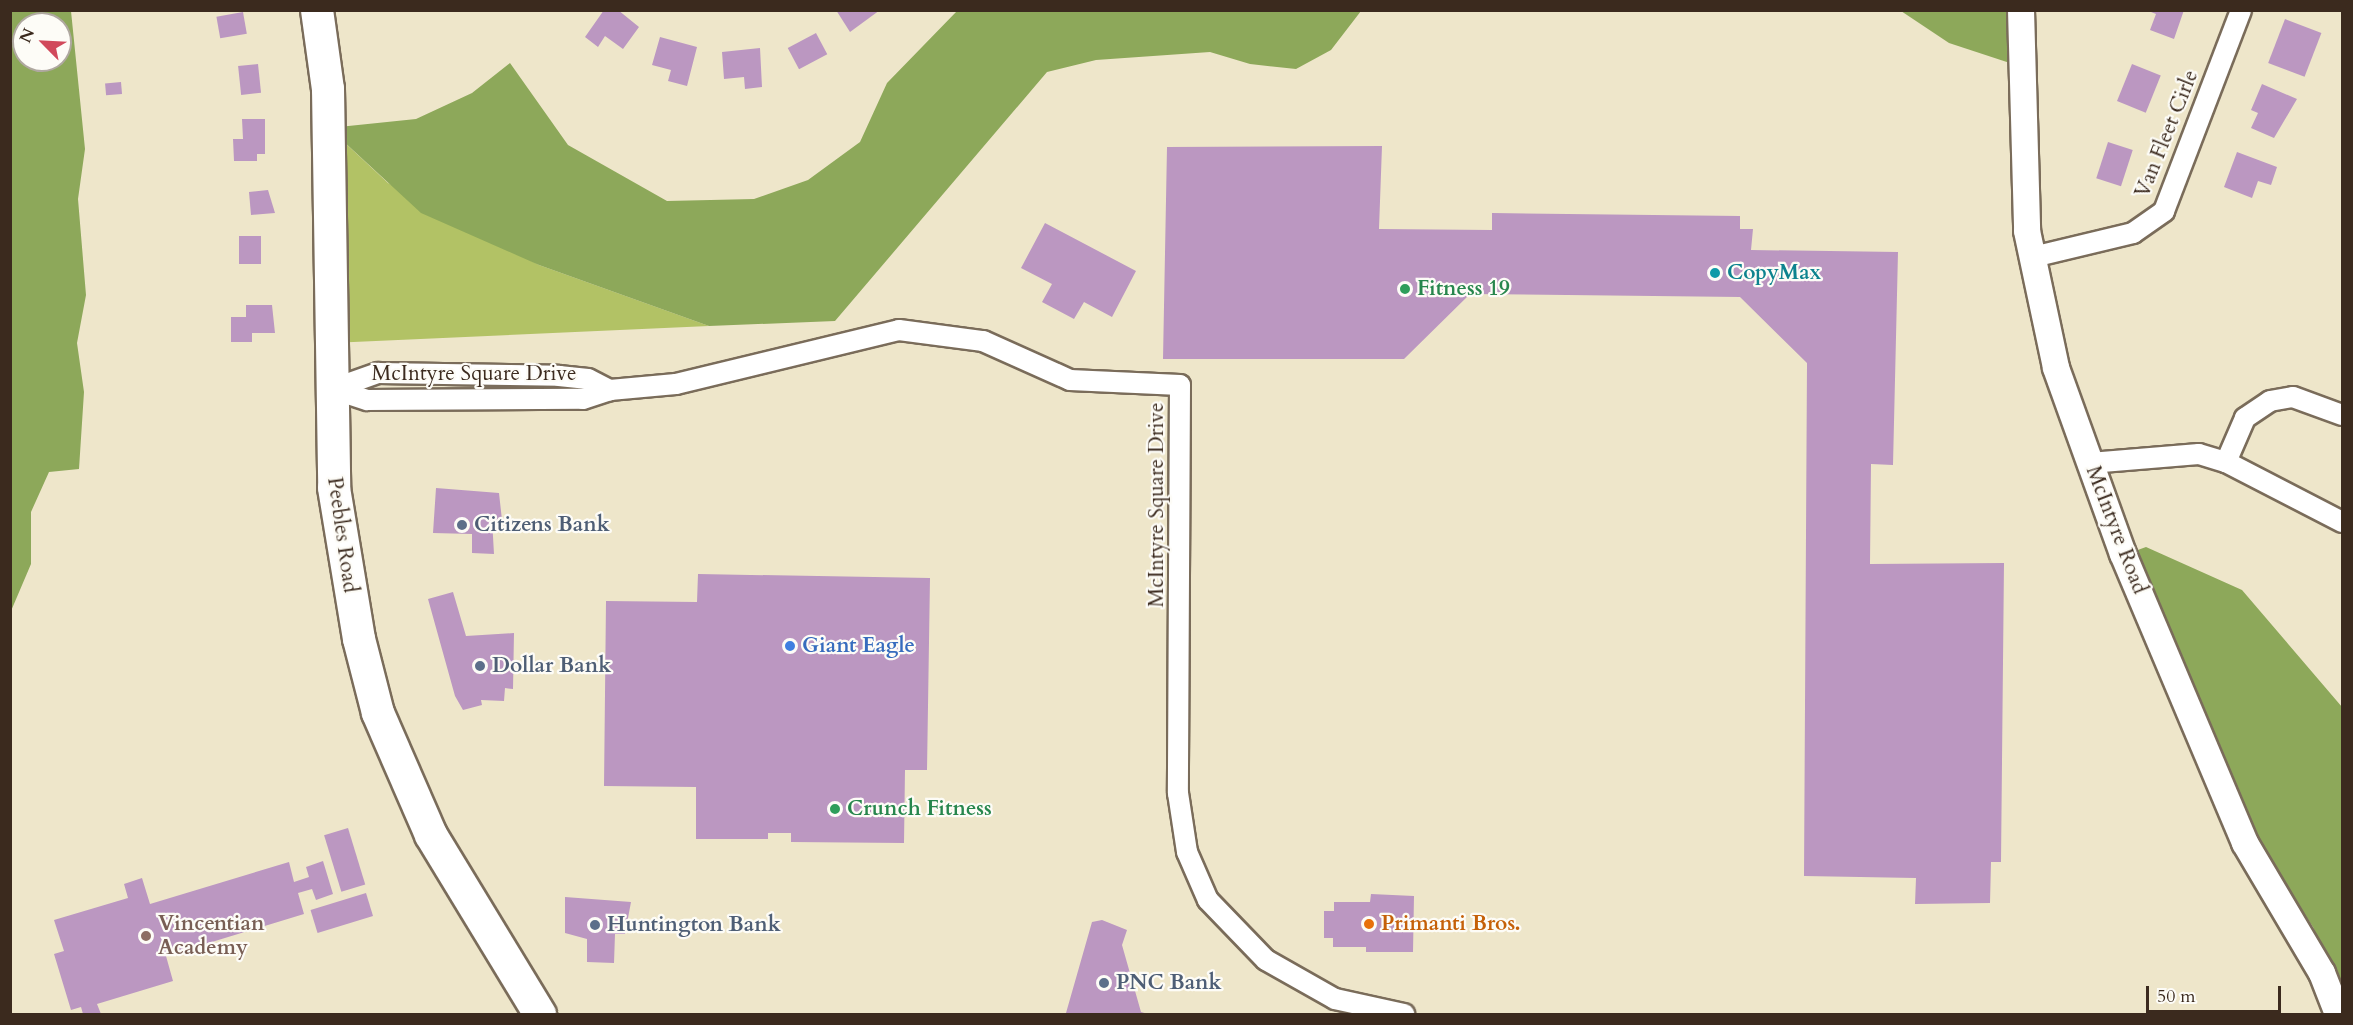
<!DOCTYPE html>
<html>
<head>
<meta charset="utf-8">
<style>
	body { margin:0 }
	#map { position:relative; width:2353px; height:1025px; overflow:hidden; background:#eee6ca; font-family:Cardo,serif }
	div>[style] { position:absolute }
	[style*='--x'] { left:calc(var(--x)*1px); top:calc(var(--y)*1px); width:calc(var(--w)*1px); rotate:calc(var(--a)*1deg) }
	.green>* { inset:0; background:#b2c265 }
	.forest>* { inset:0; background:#8da85a }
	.building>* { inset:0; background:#bb97c1; transform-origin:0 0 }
	.roads { filter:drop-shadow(2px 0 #7a6c5a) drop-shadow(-2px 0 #7a6c5a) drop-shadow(0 2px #7a6c5a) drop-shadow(0 -2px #7a6c5a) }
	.minor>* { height:20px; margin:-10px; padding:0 10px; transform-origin:10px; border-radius:10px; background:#fff }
	.tertiary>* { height:26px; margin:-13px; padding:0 13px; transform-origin:13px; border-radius:13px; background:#fff }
	.primary>* { height:32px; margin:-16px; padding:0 16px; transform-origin:16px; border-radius:16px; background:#fff }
	.dots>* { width:16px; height:16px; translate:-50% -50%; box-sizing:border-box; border:3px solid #fdfcf7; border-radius:50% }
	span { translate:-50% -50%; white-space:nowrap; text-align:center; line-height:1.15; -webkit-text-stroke:4.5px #fdfcf7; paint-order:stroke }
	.street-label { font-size:21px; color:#3b2a1e }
	.culture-label { font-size:21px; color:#0d838f; font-weight:700 }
	.left { translate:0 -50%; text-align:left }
	.leisure-label { font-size:21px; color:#27864d; font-weight:700 }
	.service-label { font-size:21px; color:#4e5e75; font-weight:700 }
	.shop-label { font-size:21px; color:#366cbe; font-weight:700 }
	.education-label { font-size:21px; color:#785e54; font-weight:700 }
	.food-label { font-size:21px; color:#c56008; font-weight:700 }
	.frame { position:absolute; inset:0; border:12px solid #3b2a1e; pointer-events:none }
	.north { position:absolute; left:12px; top:12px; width:60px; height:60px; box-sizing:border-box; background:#fdfcf7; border:2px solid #afa8a0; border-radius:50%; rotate:294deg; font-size:16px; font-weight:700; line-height:24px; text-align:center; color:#3b2a1e }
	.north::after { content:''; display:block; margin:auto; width:21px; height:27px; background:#d1495b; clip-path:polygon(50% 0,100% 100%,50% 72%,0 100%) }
	.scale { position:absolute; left:2146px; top:986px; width:135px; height:27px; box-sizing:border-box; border:3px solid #3b2a1e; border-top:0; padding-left:8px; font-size:18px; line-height:21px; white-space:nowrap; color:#3b2a1e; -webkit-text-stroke:4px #fdfcf7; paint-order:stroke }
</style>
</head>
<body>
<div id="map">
	<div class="green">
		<div style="clip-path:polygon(329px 128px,388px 183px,539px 265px,709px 326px,331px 343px)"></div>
	</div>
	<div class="forest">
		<div style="clip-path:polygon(evenodd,11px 10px,71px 11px,85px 149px,78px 199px,86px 295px,77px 343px,84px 392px,79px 469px,49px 472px,31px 512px,31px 564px,11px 611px,11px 10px,24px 24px,60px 24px,60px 60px,24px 60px,24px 24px)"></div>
		<div style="clip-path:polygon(957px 11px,1361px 11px,1331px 50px,1296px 69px,1250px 64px,1210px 52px,1096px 60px,1047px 72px,835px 321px,709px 326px,539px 265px,421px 213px,329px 128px,416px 119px,472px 93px,510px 63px,568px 145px,667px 201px,754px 199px,808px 180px,860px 142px,887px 83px)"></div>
		<div style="clip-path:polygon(1901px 11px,2021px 11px,2022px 67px,1949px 43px)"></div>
		<div style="clip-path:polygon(2146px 547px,2242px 590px,2342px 707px,2342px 993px,2313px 927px,2263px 851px,2135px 551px)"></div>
	</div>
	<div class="building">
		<div style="clip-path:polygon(604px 10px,618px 10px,639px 27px,623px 49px,605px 36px,598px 47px,585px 37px)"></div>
		<div style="clip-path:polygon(836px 10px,880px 10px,850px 32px)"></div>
		<div style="clip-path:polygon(2146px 10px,2184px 10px,2174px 39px,2150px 30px,2156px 14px)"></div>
		<div style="left:243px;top:12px;width:22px;height:27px;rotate:80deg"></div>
		<div style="left:2285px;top:19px;width:39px;height:47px;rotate:21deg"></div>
		<div style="left:816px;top:33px;width:24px;height:32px;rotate:62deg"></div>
		<div style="clip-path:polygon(660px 37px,697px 47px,687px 86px,668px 81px,671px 70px,652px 65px)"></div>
		<div style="clip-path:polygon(760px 48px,762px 87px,745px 89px,744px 77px,724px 79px,722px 52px)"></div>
		<div style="left:258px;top:64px;width:29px;height:20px;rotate:84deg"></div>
		<div style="left:2132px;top:64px;width:31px;height:40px;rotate:22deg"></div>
		<div style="left:121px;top:82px;width:12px;height:16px;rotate:85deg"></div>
		<div style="clip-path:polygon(2262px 84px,2297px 99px,2274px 138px,2251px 128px,2258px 113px,2251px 110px)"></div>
		<div style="clip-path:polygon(242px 119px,265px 119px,265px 154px,257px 154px,257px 161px,234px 161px,233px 139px,243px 139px)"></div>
		<div style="left:2108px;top:142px;width:26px;height:38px;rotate:18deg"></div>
		<div style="clip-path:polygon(1382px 146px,1379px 229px,1492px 230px,1492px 213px,1740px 216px,1740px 229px,1753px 229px,1751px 250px,1898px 252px,1893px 465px,1871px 464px,1870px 564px,2004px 563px,2001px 862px,1991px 862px,1990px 903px,1915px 904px,1916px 878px,1804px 876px,1807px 363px,1740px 297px,1470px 294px,1404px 359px,1163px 359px,1167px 147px)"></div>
		<div style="clip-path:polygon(2237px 152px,2277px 167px,2271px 185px,2258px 181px,2252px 198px,2224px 187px)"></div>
		<div style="clip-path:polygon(268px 190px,275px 213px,251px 215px,249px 192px)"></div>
		<div style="clip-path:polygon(1045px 223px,1136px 271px,1112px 317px,1084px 302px,1074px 319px,1042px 302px,1052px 284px,1021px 268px)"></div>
		<div style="left:261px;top:236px;width:28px;height:22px;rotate:90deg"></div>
		<div style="clip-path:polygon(246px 305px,272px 305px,275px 333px,252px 333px,252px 342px,231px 342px,231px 317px,246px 317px)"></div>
		<div style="clip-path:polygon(436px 488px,499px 493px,502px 520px,492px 519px,494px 554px,472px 553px,472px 534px,433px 533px)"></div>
		<div style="clip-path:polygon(698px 574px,930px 578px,927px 770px,905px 770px,904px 843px,791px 842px,791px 833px,768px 833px,768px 839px,696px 839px,696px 787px,604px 786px,606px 601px,697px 602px)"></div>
		<div style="clip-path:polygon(453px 592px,466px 636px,514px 633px,513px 689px,505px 688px,504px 701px,481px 700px,482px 705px,463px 710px,455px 696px,428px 599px)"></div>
		<div style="left:348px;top:828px;width:59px;height:25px;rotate:73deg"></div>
		<div style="clip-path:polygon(323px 861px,333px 894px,316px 900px,312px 889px,298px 893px,304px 914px,166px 956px,173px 981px,97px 1004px,101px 1014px,83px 1014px,81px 1007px,71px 1010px,54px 954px,64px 951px,54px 920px,128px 898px,124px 884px,142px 878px,150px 904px,289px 862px,294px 882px,309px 877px,306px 867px)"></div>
		<div style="left:366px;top:893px;width:24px;height:58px;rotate:73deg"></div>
		<div style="clip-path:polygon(1371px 894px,1414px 896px,1413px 952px,1366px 952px,1366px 947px,1333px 947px,1333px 938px,1324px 938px,1324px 911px,1334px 911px,1334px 902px,1370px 902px)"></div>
		<div style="clip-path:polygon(565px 897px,631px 902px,625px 934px,615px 934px,614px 963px,587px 962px,587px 939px,565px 933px)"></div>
		<div style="clip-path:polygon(1102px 920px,1127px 930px,1122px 945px,1141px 1012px,1148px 1014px,1066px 1013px,1092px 922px)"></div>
	</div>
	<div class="roads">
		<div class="minor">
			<div style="--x:2033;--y:257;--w:103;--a:-13.5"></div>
			<div style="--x:2133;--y:233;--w:38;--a:-35"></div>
			<div style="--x:2164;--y:211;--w:215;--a:-69"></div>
			<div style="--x:333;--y:389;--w:36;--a:18"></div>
			<div style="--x:367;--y:400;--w:216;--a:-0.3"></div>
			<div style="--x:583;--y:399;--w:28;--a:-18"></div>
			<div style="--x:610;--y:390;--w:66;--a:-5.2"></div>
			<div style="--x:676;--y:384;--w:229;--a:-13.6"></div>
			<div style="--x:899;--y:330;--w:85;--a:7.5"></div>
			<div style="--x:983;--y:341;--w:95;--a:24.1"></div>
			<div style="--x:1070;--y:380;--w:110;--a:2.6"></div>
			<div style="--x:1180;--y:385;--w:408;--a:90.3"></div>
			<div style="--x:1178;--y:793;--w:60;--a:81.3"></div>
			<div style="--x:1187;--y:852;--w:52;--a:66.4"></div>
			<div style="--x:1208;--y:900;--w:83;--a:46"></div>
			<div style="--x:1266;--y:960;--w:79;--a:29.5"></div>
			<div style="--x:1335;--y:999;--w:71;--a:12.3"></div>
			<div style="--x:333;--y:389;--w:48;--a:-19.6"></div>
			<div style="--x:378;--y:373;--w:181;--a:0.9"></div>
			<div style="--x:559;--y:376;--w:29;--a:6"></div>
			<div style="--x:588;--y:379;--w:25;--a:27"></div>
			<div style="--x:2226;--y:462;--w:48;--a:-66.6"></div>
			<div style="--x:2245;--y:418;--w:30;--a:-34"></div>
			<div style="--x:2270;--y:401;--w:23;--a:-10"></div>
			<div style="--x:2293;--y:397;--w:52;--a:20.2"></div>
			<div style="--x:2090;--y:463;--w:109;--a:-4.7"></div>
			<div style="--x:2199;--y:454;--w:28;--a:17"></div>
			<div style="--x:2226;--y:462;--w:131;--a:27.3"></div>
		</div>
		<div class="tertiary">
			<div style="--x:2021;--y:10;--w:221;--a:88.4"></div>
			<div style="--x:2027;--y:231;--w:140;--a:78"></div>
			<div style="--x:2056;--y:368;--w:198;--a:70.2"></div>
			<div style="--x:2123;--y:554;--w:314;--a:67.1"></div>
			<div style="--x:2245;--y:843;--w:151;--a:59.4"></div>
			<div style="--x:2322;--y:973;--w:44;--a:68.7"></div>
		</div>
		<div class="primary">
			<div style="--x:317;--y:10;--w:80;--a:82.1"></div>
			<div style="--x:328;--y:89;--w:399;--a:89.1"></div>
			<div style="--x:334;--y:488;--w:153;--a:80.6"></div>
			<div style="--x:359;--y:639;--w:76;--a:75.6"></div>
			<div style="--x:378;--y:713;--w:133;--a:66.5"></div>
			<div style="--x:431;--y:835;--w:210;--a:58.7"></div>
		</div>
	</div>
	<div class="dots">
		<div style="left:1715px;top:273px;background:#0f9aa8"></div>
		<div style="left:1405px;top:289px;background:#2e9e5b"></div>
		<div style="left:462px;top:525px;background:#5c6f8a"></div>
		<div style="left:790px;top:646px;background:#3f7fe0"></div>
		<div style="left:480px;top:666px;background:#5c6f8a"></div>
		<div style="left:835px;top:809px;background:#2e9e5b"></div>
		<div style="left:1369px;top:924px;background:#e8710a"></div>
		<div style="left:595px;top:925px;background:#5c6f8a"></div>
		<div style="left:146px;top:936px;background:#8d6e63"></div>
		<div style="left:1104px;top:983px;background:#5c6f8a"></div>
	</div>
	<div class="street-label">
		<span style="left:2167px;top:134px;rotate:-68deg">Van Fleet Cirle</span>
		<span style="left:474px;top:374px">McIntyre Square Drive</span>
		<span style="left:1157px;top:505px;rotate:-90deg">McIntyre Square Drive</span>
		<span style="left:2116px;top:530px;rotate:69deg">McIntyre Road</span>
		<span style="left:342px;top:535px;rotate:82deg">Peebles Road</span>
	</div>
	<div class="culture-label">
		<span class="left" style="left:1727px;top:273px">CopyMax</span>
	</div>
	<div class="leisure-label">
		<span class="left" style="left:1417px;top:289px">Fitness 19</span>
		<span class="left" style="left:847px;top:809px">Crunch Fitness</span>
	</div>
	<div class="service-label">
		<span class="left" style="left:474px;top:525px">Citizens Bank</span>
		<span class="left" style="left:492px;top:666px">Dollar Bank</span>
		<span class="left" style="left:607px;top:925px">Huntington Bank</span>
		<span class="left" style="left:1116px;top:983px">PNC Bank</span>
	</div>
	<div class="shop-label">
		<span class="left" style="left:802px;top:646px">Giant Eagle</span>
	</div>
	<div class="education-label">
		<span class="left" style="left:158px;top:936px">Vincentian<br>Academy</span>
	</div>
	<div class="food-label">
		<span class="left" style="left:1381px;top:924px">Primanti Bros.</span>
	</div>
	<div class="frame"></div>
	<div class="north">N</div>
	<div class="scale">50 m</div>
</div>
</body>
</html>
